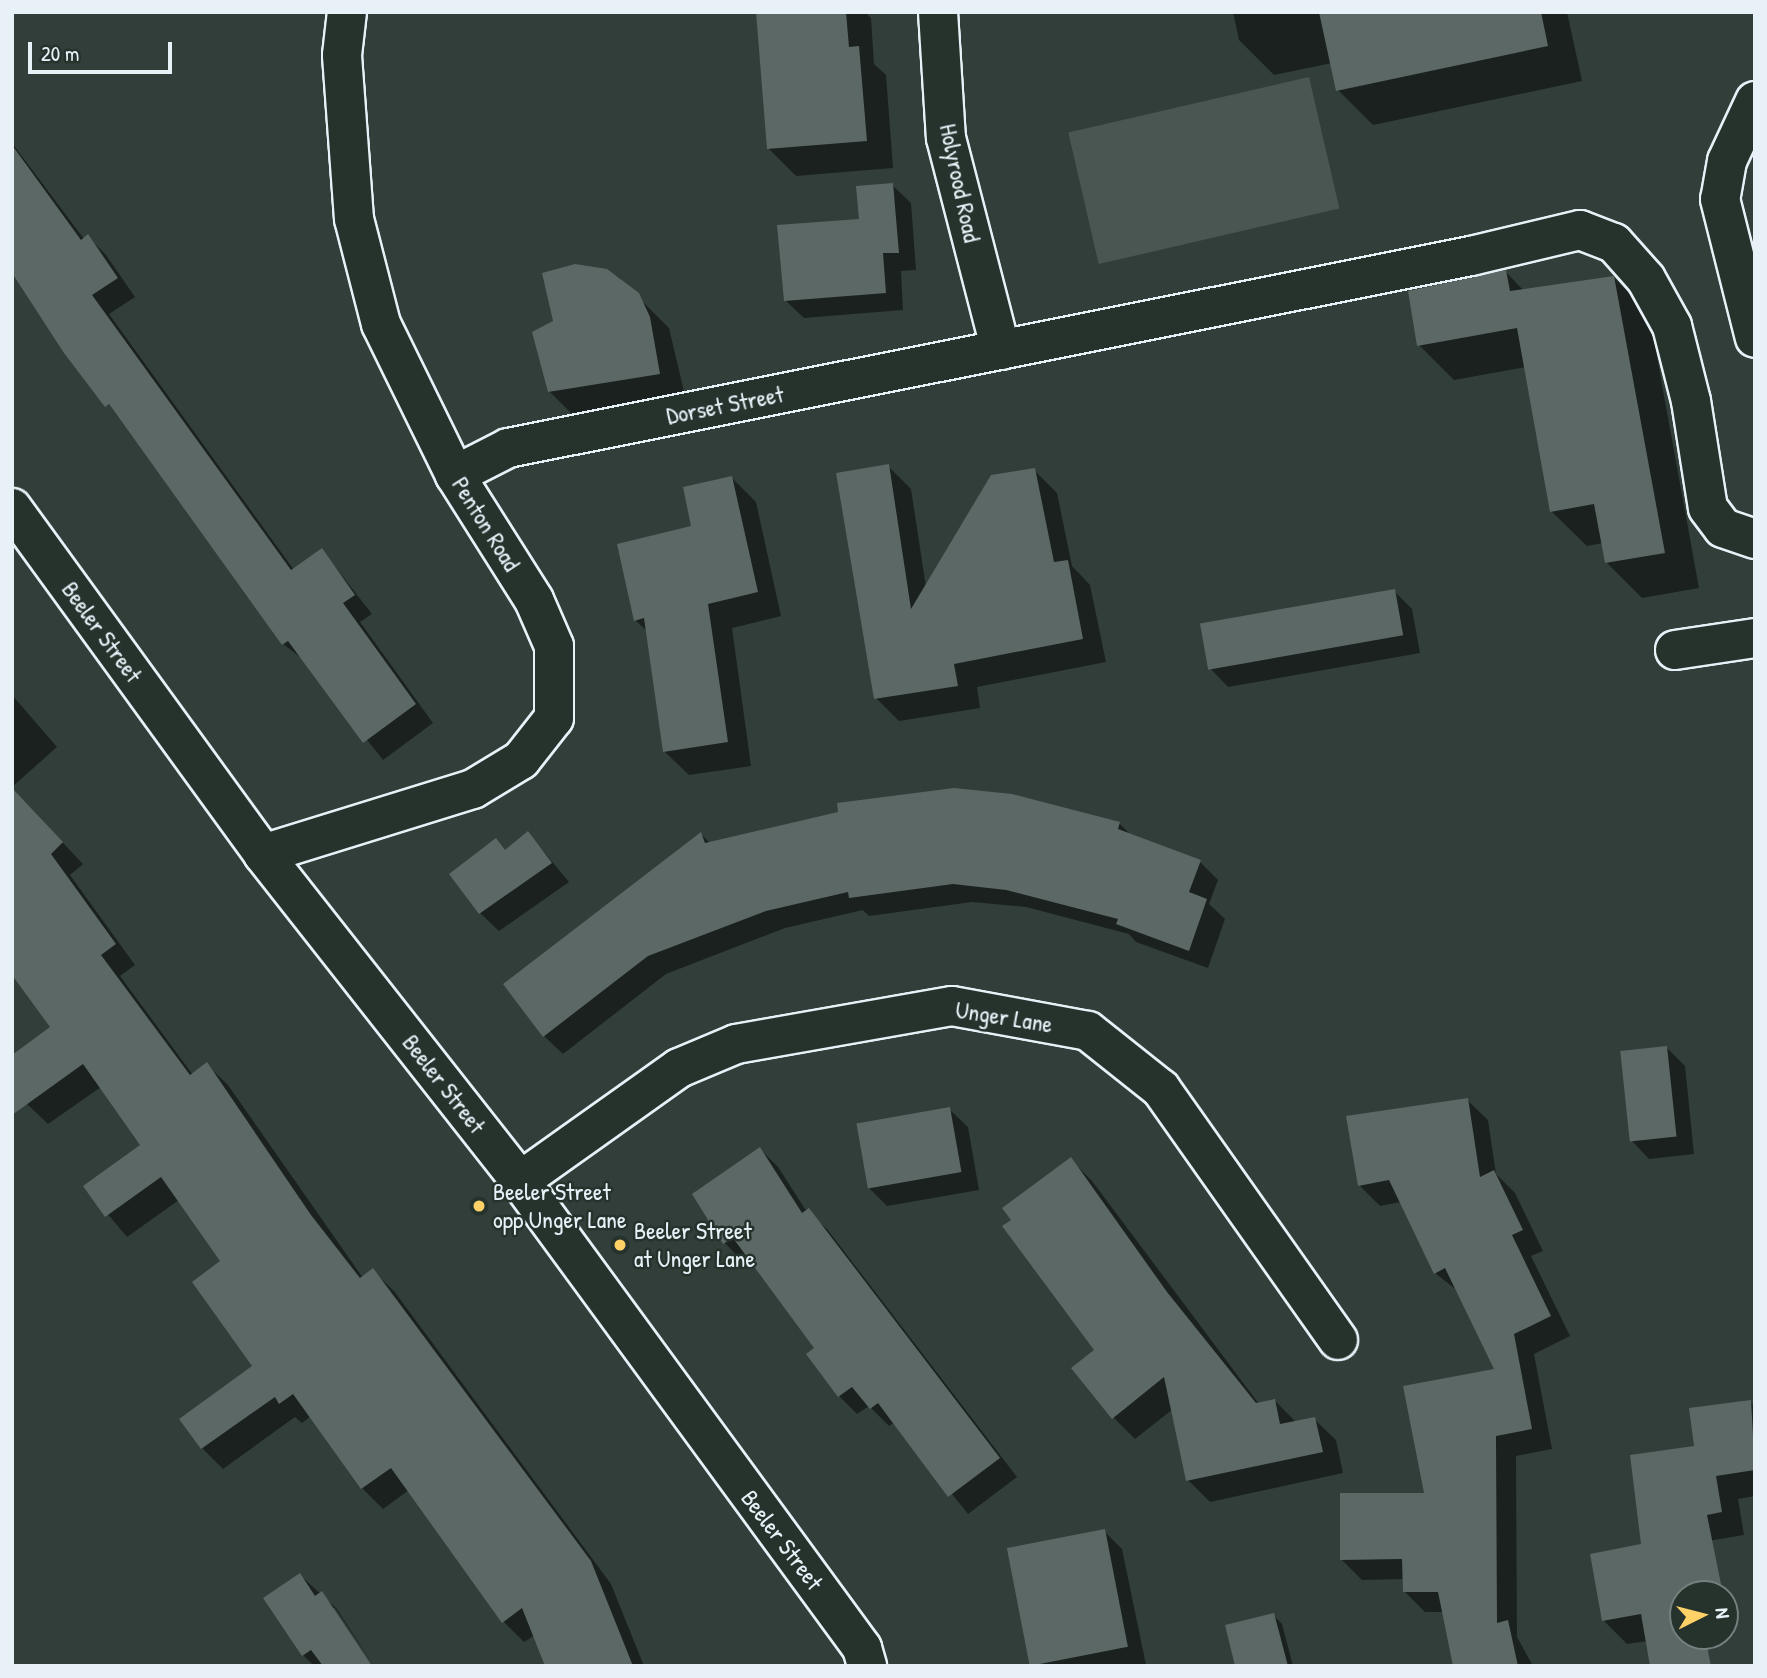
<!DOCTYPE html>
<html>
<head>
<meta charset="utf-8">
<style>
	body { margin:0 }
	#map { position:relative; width:1767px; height:1678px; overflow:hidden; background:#323e39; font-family:"Patrick Hand",sans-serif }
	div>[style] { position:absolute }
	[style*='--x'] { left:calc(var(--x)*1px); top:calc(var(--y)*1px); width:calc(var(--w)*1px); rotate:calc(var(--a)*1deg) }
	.green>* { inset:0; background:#495651; transform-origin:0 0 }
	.shadow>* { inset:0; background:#0007 }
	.building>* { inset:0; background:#5c6865; transform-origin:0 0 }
	.roads { filter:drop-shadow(2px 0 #e8f1f8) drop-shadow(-2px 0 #e8f1f8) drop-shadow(0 2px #e8f1f8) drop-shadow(0 -2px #e8f1f8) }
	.minor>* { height:38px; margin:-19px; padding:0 19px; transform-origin:19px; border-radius:19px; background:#26332d }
	.dots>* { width:19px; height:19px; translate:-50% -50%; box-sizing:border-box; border:4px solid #26332d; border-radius:50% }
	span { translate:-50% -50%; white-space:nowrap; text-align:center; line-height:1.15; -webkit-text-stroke:5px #26332d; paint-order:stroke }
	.street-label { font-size:24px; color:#e8f1f8 }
	.poi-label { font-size:24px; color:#e8f1f8 }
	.left { translate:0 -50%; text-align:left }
	.frame { position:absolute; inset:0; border:14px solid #e8f1f8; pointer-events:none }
	.north { position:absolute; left:1669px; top:1580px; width:70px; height:70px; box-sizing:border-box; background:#26332d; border:2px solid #747f7e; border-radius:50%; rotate:84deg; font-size:19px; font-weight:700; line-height:28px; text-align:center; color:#e8f1f8 }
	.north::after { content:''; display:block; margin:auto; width:24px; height:32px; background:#ffd166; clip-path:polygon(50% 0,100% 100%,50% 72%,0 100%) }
	.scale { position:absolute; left:28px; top:42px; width:144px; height:32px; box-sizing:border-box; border:4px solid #e8f1f8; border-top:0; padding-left:9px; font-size:21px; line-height:24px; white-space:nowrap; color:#e8f1f8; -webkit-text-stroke:5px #26332d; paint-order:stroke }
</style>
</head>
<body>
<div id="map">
	<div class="green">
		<div style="left:1309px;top:77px;width:135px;height:247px;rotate:77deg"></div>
	</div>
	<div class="shadow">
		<div style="clip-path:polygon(758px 12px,865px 12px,871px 18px,874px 64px,886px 75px,893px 168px,796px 176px,769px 149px)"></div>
		<div style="clip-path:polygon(1233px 12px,1567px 12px,1582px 81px,1373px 125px,1338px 90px,1332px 63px,1274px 75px,1239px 40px)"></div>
		<div style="clip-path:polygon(12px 143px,84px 239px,88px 237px,106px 255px,135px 297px,109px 314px,294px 570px,322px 550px,372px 614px,360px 622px,433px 723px,383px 760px,304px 660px,283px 644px,12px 271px)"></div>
		<div style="clip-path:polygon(892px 185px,911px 203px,916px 270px,901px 271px,903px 310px,804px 318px,785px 300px)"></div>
		<div style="clip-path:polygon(594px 267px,618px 277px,669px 328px,686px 400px,576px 418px,549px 391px,555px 322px)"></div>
		<div style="clip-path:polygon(1506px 272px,1524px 291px,1614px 278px,1649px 313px,1699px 588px,1642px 598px,1607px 563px,1603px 543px,1587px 546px,1551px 511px,1526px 367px,1454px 380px,1419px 345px)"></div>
		<div style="clip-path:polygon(888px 466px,911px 489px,926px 587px,1034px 470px,1057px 493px,1072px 566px,1090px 585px,1106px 662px,977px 687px,980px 708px,899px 721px,876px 698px)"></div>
		<div style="clip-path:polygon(732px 478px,756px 502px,781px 616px,732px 628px,751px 766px,689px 775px,664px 751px,648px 632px,635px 620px,693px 527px)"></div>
		<div style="clip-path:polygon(1394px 591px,1412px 609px,1420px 653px,1228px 687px,1210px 668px)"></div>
		<div style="clip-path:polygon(12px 695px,57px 747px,12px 787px)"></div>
		<div style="clip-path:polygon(1119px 823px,1132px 836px,1200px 862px,1218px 880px,1209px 904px,1225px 919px,1208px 968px,1136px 942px,1129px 934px,1026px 907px,972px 902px,869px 916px,863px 910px,785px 928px,666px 974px,563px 1054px,544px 1036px,701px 834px,710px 843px)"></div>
		<div style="clip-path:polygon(48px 827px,83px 864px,70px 875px,135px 965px,120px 976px,193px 1075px,207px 1065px,228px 1085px,363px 1278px,373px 1271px,394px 1291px,611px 1584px,644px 1666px,547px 1666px,535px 1635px,524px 1642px,504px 1622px,409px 1490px,383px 1509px,362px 1488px,311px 1416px,302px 1423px,295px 1417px,223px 1469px,202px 1448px,255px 1366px,223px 1261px,179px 1200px,127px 1237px,85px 1187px,142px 1146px,101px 1087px,48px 1124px,27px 1104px,52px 1028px)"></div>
		<div style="clip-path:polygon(528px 833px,569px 882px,499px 931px,480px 913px,506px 851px)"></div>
		<div style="clip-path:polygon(1667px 1048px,1685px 1066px,1694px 1154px,1649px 1159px,1631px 1140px)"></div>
		<div style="clip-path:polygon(1467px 1100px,1488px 1120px,1496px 1174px,1515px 1193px,1543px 1251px,1531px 1256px,1570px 1336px,1534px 1354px,1552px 1449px,1516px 1456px,1517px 1637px,1533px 1666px,1455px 1666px,1444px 1612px,1425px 1612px,1404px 1591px,1404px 1579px,1362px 1580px,1341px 1559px,1427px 1494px,1497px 1370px,1459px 1292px,1435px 1273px,1401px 1202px,1380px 1206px,1359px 1185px)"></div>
		<div style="clip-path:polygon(949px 1109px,968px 1127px,979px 1190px,887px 1206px,869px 1188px)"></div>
		<div style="clip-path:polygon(760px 1149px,778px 1167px,807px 1212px,827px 1229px,1017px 1477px,968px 1514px,895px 1422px,889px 1426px,869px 1406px,857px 1414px,839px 1396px,816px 1348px,749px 1258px,743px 1262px,725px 1243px,694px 1194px)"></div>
		<div style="clip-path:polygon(1070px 1159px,1092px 1181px,1259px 1404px,1275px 1401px,1296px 1422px,1314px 1419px,1336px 1440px,1343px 1473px,1210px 1502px,1188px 1480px,1173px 1409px,1135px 1439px,1114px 1418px,1096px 1350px,1013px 1220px)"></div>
		<div style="clip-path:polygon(1750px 1402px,1755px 1407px,1755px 1496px,1738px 1499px,1744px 1535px,1708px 1541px,1718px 1594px,1683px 1594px,1683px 1636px,1627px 1644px,1604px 1621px,1643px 1546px)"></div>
		<div style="clip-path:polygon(1104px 1531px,1122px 1549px,1146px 1665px,1032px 1666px,1009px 1551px)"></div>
		<div style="clip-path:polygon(300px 1575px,337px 1609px,374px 1666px,335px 1608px,331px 1608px,369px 1666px,314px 1666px,303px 1655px)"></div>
		<div style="clip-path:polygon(1273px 1615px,1282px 1624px,1293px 1666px,1237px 1666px)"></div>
	</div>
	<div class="building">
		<div style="clip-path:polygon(756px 12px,846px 12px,849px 47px,859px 46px,867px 141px,767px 149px)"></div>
		<div style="clip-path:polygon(1319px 12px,1541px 12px,1548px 46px,1336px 91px)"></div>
		<div style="clip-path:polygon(12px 145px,81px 240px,88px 234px,118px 278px,92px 295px,291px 570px,322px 548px,355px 595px,343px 603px,416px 704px,363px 743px,288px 641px,282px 645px,109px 404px,105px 407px,64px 353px,12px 273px)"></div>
		<div style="clip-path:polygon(893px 183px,899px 253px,883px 253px,886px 293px,784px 301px,777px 225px,859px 219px,856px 186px)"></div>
		<div style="clip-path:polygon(575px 264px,607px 269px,639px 293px,650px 317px,660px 374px,548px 392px,532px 332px,553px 321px,542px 273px)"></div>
		<div style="clip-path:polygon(1506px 270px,1510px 291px,1614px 276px,1665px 553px,1605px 563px,1594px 504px,1550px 512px,1517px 328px,1417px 346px,1408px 291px)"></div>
		<div style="clip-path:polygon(889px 464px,911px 609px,991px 475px,1035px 468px,1054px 562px,1068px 560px,1083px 639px,954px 664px,958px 686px,874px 699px,836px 473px)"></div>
		<div style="clip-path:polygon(732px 476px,758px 592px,708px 604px,728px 742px,663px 752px,644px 618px,634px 621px,617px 544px,691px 526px,683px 487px)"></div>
		<div style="left:1395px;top:589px;width:47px;height:198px;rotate:80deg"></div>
		<div style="clip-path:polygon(12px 788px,63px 842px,51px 854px,116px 944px,101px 955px,190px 1075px,207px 1062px,311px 1215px,360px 1278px,373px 1268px,591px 1561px,633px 1666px,545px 1666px,522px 1608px,502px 1623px,391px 1468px,361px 1489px,293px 1394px,279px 1404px,275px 1397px,201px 1449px,179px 1419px,252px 1366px,192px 1282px,220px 1261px,161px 1177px,105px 1217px,83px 1186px,140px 1145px,83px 1064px,12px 1115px,12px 1055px,50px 1027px,12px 975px)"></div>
		<div style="clip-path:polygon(954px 788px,1012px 794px,1120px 822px,1118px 829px,1201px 860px,1189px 892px,1207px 899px,1189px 951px,1116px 924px,1118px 919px,1006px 890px,953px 884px,849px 898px,848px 892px,766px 911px,648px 956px,543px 1037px,503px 984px,701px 832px,705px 843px,838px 812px,837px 803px)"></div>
		<div style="clip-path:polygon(528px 831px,552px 863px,479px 914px,449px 874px,496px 838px,505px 850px)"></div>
		<div style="left:1667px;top:1046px;width:91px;height:47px;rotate:84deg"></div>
		<div style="clip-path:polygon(1468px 1098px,1480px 1177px,1494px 1170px,1523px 1230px,1512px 1235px,1551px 1316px,1514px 1334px,1532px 1429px,1496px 1436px,1497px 1623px,1508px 1620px,1518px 1666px,1453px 1666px,1438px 1592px,1403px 1592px,1402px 1559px,1340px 1560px,1340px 1493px,1424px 1493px,1403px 1386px,1494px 1369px,1445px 1268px,1434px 1274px,1389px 1180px,1358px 1186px,1346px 1116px)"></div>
		<div style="left:950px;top:1107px;width:66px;height:95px;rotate:80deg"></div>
		<div style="clip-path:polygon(760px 1147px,802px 1213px,809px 1208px,1000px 1458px,948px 1497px,878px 1403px,870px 1409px,852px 1387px,838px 1397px,806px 1354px,814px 1348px,733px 1238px,723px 1244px,692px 1194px)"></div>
		<div style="clip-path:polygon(1071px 1157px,1167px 1292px,1256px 1403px,1275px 1399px,1280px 1424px,1315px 1417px,1323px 1452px,1186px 1481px,1164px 1377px,1112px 1419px,1071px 1368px,1094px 1350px,1002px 1226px,1011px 1220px,1002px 1208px)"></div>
		<div style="clip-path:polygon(1751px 1400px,1755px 1470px,1716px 1476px,1722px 1512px,1707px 1515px,1723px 1594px,1683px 1594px,1683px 1636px,1705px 1636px,1711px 1666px,1650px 1666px,1641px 1614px,1602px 1621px,1590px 1554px,1641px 1544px,1630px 1455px,1694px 1446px,1689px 1408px)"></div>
		<div style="left:1105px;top:1529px;width:120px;height:100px;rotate:79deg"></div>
		<div style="clip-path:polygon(300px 1573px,315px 1596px,322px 1591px,372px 1666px,323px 1666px,311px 1650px,302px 1656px,263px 1598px)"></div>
		<div style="clip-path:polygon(1274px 1613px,1288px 1666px,1235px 1666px,1225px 1625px)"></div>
	</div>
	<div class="roads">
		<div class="minor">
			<div style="--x:938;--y:12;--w:126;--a:86.4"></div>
			<div style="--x:946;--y:138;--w:219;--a:75.5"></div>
			<div style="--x:1755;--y:101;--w:66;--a:115"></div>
			<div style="--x:1727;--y:161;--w:39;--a:100"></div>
			<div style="--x:1720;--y:199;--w:143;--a:75.9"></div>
			<div style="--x:455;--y:475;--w:59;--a:-27"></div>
			<div style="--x:508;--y:448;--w:982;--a:-11.28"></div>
			<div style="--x:1471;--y:256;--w:112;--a:-13.4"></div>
			<div style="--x:1580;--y:230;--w:36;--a:21"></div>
			<div style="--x:1614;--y:243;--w:48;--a:48.4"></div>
			<div style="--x:1646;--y:279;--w:54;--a:61"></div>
			<div style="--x:1672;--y:326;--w:77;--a:75.8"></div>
			<div style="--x:1691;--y:401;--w:108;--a:81"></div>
			<div style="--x:1708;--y:508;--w:25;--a:53"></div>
			<div style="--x:1723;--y:528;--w:34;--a:19"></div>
			<div style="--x:12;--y:508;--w:427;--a:54"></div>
			<div style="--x:263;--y:854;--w:416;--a:51.8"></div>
			<div style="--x:520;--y:1181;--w:579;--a:53.78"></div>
			<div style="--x:862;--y:1648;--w:19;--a:74"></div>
			<div style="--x:1675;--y:650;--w:81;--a:-8.5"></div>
			<div style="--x:263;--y:854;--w:220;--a:-17.2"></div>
			<div style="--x:473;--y:789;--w:56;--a:-31.1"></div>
			<div style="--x:521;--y:760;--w:53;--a:-51.8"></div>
			<div style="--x:554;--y:718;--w:72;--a:-90"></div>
			<div style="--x:554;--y:646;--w:50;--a:-113.5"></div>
			<div style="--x:534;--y:600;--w:148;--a:-122.3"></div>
			<div style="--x:455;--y:475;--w:168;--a:-116.1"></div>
			<div style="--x:381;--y:324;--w:108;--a:-104.4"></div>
			<div style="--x:354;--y:219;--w:164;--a:-94.2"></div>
			<div style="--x:342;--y:55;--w:43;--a:-83.4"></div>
			<div style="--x:520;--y:1181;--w:195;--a:-35.4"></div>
			<div style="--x:679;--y:1068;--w:62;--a:-22.8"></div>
			<div style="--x:736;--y:1044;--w:219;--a:-10"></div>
			<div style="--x:952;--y:1006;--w:138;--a:10.4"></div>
			<div style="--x:1088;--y:1031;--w:93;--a:38.5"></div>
			<div style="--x:1161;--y:1089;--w:307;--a:54.8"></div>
		</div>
	</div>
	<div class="dots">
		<div style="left:479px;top:1206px;background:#ffd166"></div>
		<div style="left:620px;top:1245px;background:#ffd166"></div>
	</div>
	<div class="street-label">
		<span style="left:960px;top:183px;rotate:78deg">Holyrood Road</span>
		<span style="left:725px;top:405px;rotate:-11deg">Dorset Street</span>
		<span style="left:486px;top:524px;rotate:58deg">Penton Road</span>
		<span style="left:102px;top:632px;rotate:54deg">Beeler Street</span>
		<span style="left:1004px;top:1017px;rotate:9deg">Unger Lane</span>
		<span style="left:444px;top:1084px;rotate:52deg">Beeler Street</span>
		<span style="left:782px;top:1540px;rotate:53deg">Beeler Street</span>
	</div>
	<div class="poi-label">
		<span class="left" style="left:493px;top:1206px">Beeler Street<br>opp Unger Lane</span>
		<span class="left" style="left:634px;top:1245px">Beeler Street<br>at Unger Lane</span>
	</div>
	<div class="frame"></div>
	<div class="north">N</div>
	<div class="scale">20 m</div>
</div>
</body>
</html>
